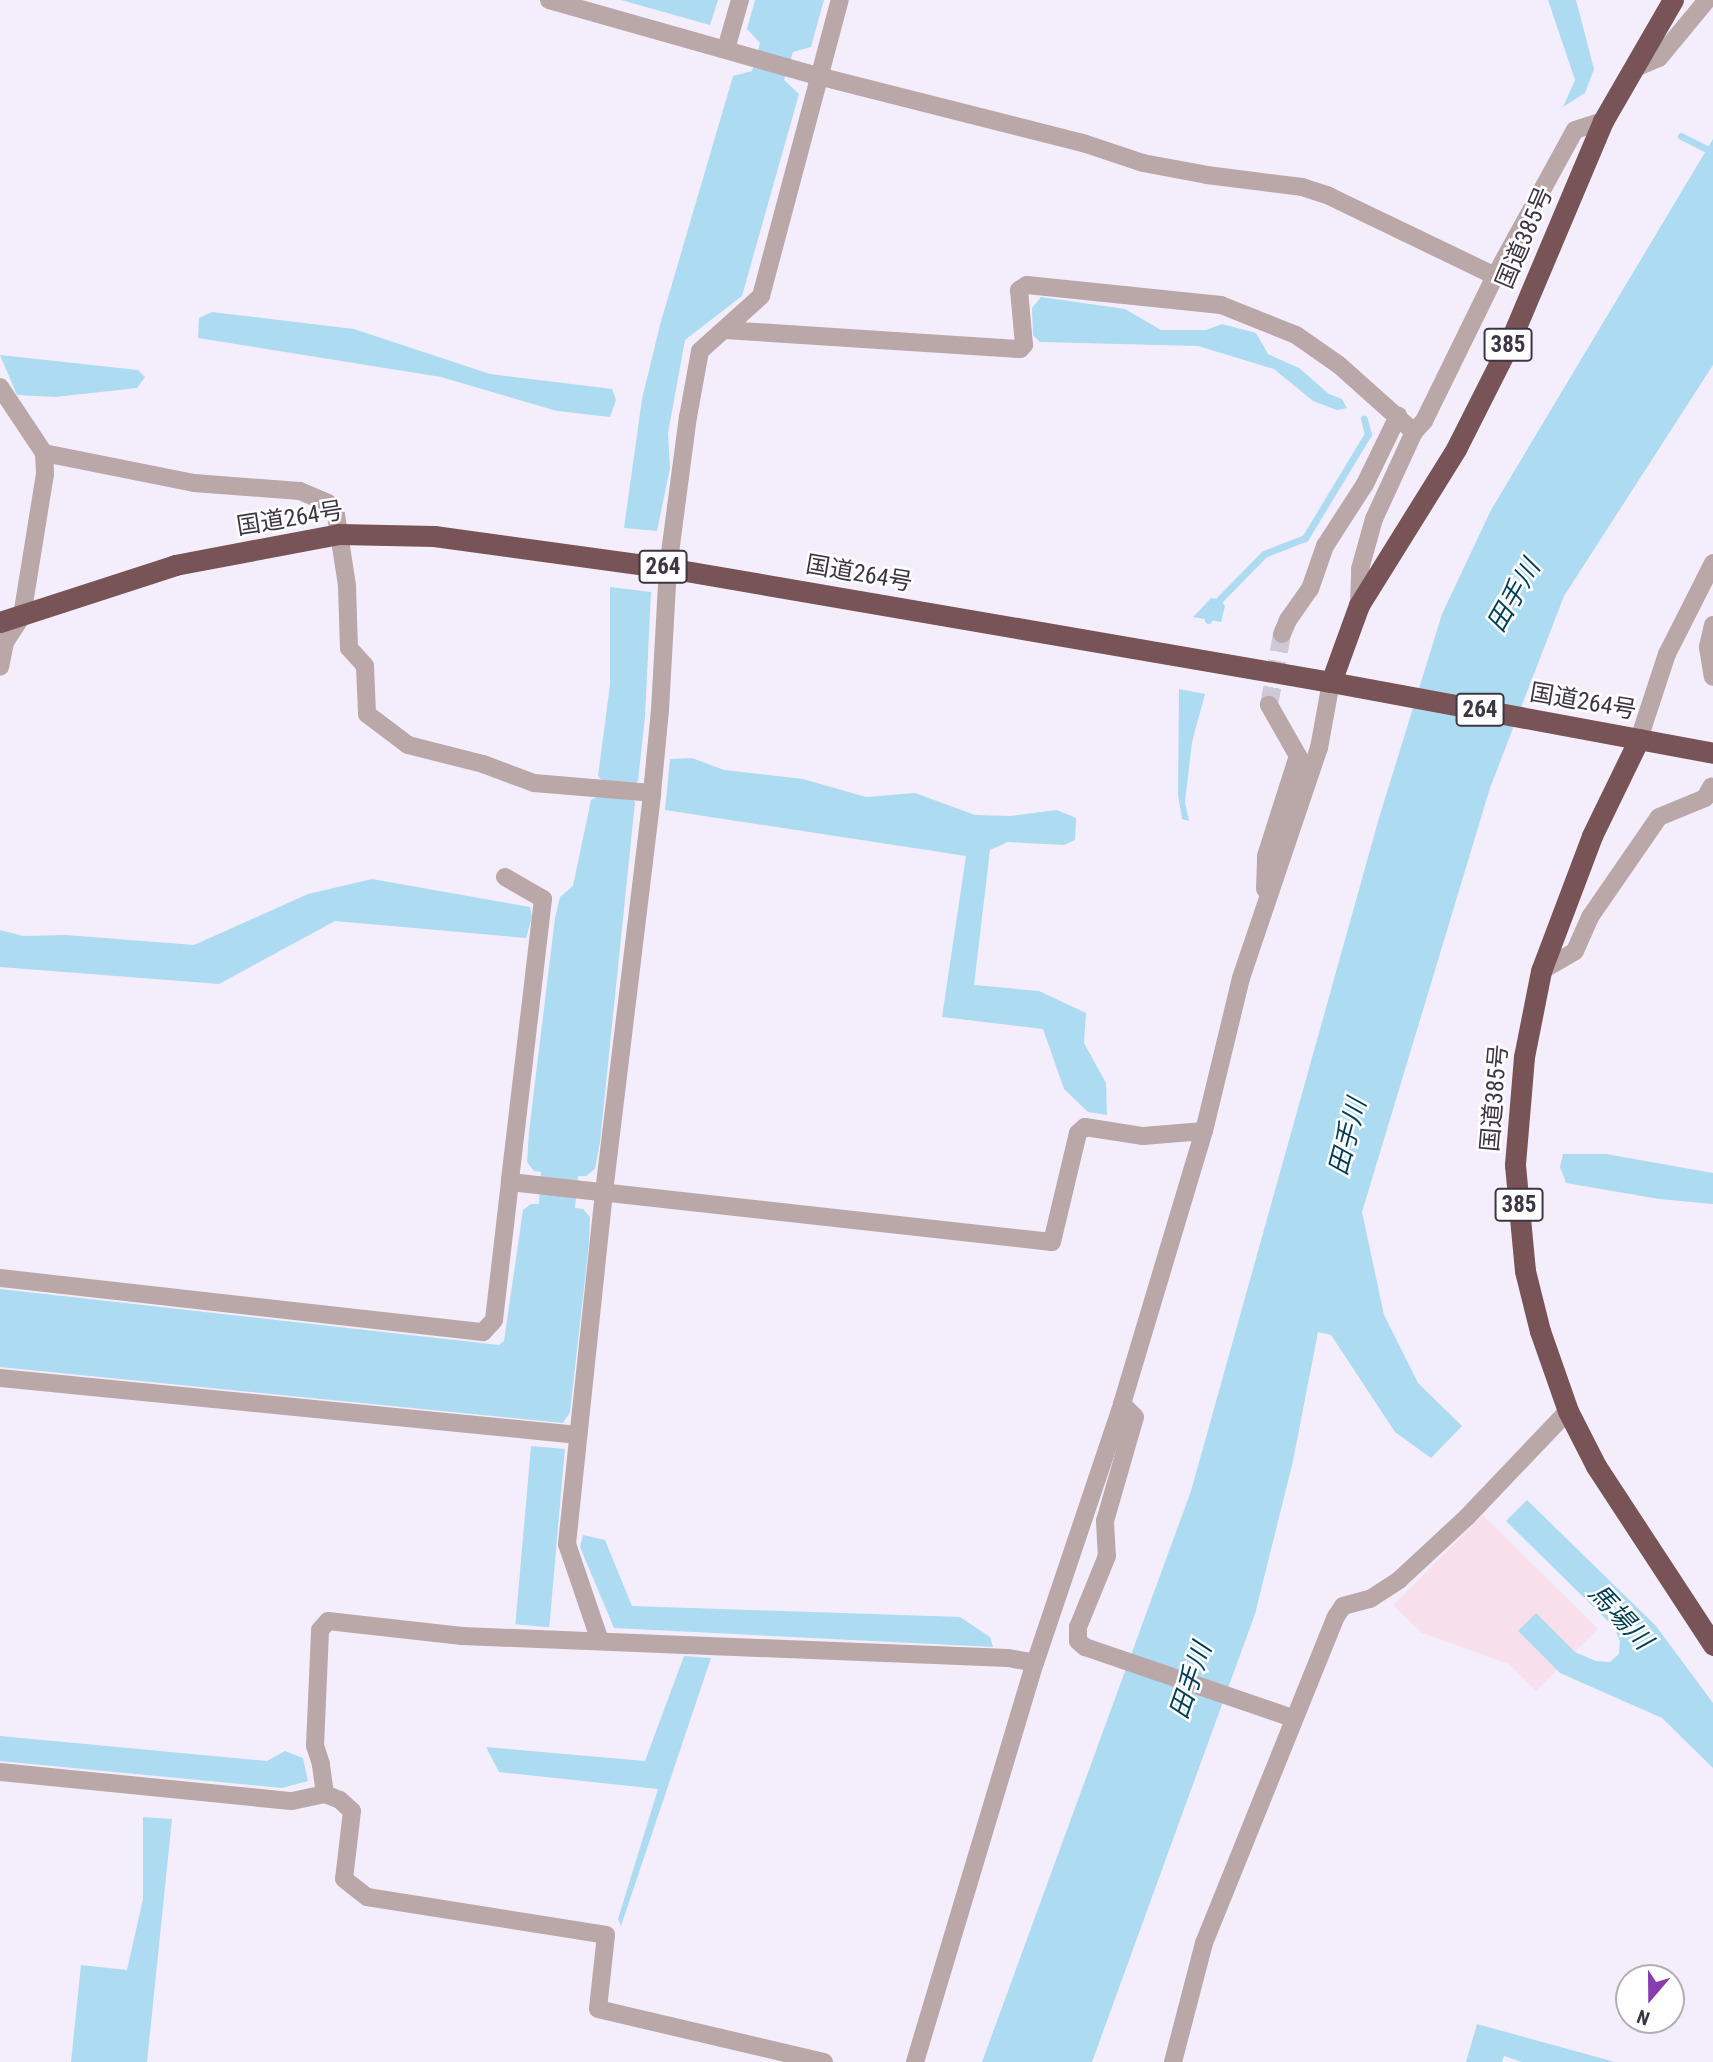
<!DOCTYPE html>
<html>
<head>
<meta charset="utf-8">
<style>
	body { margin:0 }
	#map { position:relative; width:1713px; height:2062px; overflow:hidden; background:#f4eefc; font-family:"Roboto Condensed","Noto Sans JP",sans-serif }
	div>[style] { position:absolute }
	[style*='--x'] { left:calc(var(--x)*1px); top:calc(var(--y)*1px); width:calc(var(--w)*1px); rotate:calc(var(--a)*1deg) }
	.industrial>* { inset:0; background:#f7e0ec }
	.water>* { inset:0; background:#addbf1; transform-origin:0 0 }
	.stream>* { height:7px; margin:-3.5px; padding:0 3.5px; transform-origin:3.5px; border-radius:3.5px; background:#addbf1 }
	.minor-tunnel>* { height:18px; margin-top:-9px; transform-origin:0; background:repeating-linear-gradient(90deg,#cfc9d7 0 18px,transparent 0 27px) }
	.minor>* { height:18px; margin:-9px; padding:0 9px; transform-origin:9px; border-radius:9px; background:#baa7a8 }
	.highway>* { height:21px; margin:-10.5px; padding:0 10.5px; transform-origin:10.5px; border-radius:10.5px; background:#785457 }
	span { translate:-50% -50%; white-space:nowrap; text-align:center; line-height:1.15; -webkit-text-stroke:5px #fff; paint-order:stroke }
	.shield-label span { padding:2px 5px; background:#fff; border:2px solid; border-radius:5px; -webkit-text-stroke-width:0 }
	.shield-label { font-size:23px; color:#3c3644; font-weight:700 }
	.street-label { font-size:24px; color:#3c3644 }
	.water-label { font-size:26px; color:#003e55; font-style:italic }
	.north { position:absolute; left:1615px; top:1964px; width:70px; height:70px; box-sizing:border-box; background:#fff; border:2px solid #b1afb4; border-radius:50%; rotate:200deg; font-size:19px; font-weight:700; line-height:28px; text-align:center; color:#3c3644 }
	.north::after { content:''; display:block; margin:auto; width:24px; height:32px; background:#883dae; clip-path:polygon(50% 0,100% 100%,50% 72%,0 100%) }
</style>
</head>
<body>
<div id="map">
	<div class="industrial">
		<div style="clip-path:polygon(1483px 1515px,1598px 1629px,1536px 1691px,1509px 1664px,1422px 1633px,1393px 1605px)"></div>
	</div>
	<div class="water">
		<div style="clip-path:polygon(621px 0,718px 0,710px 25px)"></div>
		<div style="clip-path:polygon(755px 0,824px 0,811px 47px,793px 52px,784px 80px,799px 94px,742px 296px,685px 340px,668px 433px,670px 468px,657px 531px,624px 528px,642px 399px,660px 325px,733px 76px,752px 71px,760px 43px,747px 29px)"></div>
		<div style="clip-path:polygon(1548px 0,1576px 0,1594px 69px,1585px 93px,1563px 107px,1575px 80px)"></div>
		<div style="clip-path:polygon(1713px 139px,1713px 365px,1564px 596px,1490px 788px,1362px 1212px,1384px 1315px,1418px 1383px,1462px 1426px,1431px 1458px,1395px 1432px,1331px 1335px,1318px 1332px,1293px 1461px,1255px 1614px,1092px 2062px,982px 2062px,1191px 1491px,1379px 818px,1442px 614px,1491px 510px)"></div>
		<div style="clip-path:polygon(1041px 297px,1125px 309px,1161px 330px,1206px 330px,1222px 324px,1256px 333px,1268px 354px,1299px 368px,1329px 394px,1342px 399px,1347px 408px,1337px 410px,1313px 401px,1274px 369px,1198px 346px,1040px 342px,1033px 335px,1032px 308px)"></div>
		<div style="clip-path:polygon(212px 312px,354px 329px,490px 374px,612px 389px,616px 400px,610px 417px,557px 411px,441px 377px,198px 338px,199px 318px)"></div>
		<div style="clip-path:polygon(0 355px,138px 370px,145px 377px,137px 388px,55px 397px,17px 395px)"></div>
		<div style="clip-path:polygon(610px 587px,651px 592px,645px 717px,638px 781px,632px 785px,630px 797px,635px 802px,600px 1142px,595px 1169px,586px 1176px,578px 1176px,575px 1208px,583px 1209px,590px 1217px,589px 1244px,570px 1412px,563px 1423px,0 1367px,0 1289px,499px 1345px,504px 1341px,523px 1210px,531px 1204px,539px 1204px,541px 1172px,534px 1171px,527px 1162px,529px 1132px,555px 918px,560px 897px,573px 886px,591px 800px,603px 793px,604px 782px,598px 776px,610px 685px)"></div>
		<div style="clip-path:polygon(1211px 598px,1220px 599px,1225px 606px,1221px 622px,1193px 617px)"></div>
		<div style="clip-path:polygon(1179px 689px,1205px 694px,1192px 742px,1185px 802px,1189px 821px,1182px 819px,1178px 795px)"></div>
		<div style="clip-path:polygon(692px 758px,724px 770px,803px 779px,866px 797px,915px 793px,975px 815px,1010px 816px,1057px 810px,1076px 818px,1075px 840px,1064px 845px,1008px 842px,990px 850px,974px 985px,1039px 991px,1086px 1013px,1084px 1043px,1106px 1083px,1107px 1115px,1088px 1112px,1064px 1089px,1043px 1029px,942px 1017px,966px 856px,665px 810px,670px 759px)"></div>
		<div style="clip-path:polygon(372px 879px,530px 907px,532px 917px,526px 938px,335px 921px,219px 984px,0 967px,0 930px,23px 936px,66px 935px,194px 945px,308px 894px)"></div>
		<div style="clip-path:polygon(1563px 1154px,1606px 1154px,1713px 1173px,1713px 1204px,1659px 1199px,1566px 1183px,1560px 1167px)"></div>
		<div style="left:531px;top:1446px;width:34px;height:179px;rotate:5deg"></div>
		<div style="clip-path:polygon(1527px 1500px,1656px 1626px,1713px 1703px,1713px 1768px,1662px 1718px,1560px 1673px,1518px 1631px,1536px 1613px,1575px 1652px,1596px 1661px,1610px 1662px,1619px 1654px,1620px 1641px,1614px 1627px,1506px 1521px)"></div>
		<div style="clip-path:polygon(583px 1535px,605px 1540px,632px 1606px,960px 1617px,990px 1637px,993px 1647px,614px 1628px,580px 1547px)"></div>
		<div style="clip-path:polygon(684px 1656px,711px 1658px,621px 1926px,618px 1919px,658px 1789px,499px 1772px,486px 1747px,645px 1761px)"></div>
		<div style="clip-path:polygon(0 1736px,267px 1761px,285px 1751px,303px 1758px,308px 1781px,282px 1788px,0 1761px)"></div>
		<div style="clip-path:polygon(143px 1817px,172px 1819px,147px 2062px,71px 2062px,81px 1965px,127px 1970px,143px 1899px)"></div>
		<div style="clip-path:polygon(1477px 2024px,1615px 2062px,1522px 2062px,1504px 2056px,1502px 2062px,1466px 2062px)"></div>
	</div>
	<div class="stream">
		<div style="--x:1681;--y:136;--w:36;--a:27"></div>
		<div style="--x:1208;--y:620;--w:24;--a:-60"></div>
		<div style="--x:1220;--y:599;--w:63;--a:-45.6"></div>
		<div style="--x:1264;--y:554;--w:44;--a:-21.3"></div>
		<div style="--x:1305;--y:538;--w:122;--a:-58.8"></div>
		<div style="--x:1368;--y:434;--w:16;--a:-105"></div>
	</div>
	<div class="minor-tunnel">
		<div style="--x:1269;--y:705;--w:72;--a:-79.6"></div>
	</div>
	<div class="minor">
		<div style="--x:549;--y:0;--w:280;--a:15.8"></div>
		<div style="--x:818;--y:76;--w:276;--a:14.2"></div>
		<div style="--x:1086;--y:144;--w:60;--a:18.4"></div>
		<div style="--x:1143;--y:163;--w:65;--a:10.6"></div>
		<div style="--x:1207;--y:175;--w:96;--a:7.2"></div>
		<div style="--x:1302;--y:187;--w:28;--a:18"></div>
		<div style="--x:1329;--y:196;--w:184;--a:25.7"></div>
		<div style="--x:1495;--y:276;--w:166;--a:-61.3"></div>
		<div style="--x:1575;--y:130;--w:29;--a:-18"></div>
		<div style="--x:726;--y:49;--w:51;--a:-74.1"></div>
		<div style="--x:1633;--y:69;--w:28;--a:-23"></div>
		<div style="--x:1659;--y:58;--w:75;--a:-50.4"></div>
		<div style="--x:725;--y:330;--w:296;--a:3.7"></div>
		<div style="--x:1020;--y:349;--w:6;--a:-45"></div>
		<div style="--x:1024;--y:345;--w:55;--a:-95.2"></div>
		<div style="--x:1019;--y:290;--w:9;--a:-32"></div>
		<div style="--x:1027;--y:285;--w:195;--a:5.9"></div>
		<div style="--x:1221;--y:305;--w:81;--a:21.8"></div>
		<div style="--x:1296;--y:335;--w:52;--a:34.9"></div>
		<div style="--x:1339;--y:365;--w:101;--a:41.8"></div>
		<div style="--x:1414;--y:432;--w:15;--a:-48"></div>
		<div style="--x:1424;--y:421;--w:161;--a:-63.9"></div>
		<div style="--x:0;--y:387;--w:79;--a:56.3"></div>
		<div style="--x:44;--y:453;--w:21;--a:87"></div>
		<div style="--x:45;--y:474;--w:144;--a:99.2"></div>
		<div style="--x:22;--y:616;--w:31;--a:123"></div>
		<div style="--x:5;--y:642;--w:25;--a:101"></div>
		<div style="--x:44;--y:453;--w:153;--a:11.3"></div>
		<div style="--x:194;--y:483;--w:106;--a:4.3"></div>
		<div style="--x:300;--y:491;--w:30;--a:23"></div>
		<div style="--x:328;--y:503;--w:14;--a:56"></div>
		<div style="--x:336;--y:515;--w:19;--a:81"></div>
		<div style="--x:339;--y:534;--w:52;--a:81.1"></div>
		<div style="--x:347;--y:585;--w:63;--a:88.2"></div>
		<div style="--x:349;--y:648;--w:24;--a:48"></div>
		<div style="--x:365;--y:666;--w:48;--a:87.6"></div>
		<div style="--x:367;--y:714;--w:51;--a:37.1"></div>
		<div style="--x:408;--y:745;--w:77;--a:14.2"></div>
		<div style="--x:483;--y:764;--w:54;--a:20.4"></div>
		<div style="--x:534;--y:783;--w:118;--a:4.8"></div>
		<div style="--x:1359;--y:605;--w:36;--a:-88"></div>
		<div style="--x:1360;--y:569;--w:52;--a:-74.4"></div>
		<div style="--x:1374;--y:519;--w:96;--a:-65.3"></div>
		<div style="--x:1713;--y:625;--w:23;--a:103"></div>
		<div style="--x:1708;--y:647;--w:30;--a:81"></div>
		<div style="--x:1282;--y:634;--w:15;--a:-67"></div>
		<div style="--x:1288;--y:620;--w:38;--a:-55"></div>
		<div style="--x:1310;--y:589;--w:46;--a:-70.8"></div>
		<div style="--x:1325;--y:546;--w:74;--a:-57.2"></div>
		<div style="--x:1365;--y:484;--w:76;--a:-64.1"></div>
		<div style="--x:1639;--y:739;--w:89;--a:-71.8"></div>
		<div style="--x:1667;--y:654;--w:102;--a:-63.2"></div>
		<div style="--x:505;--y:877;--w:44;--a:30.1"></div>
		<div style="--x:543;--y:899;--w:285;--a:96.7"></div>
		<div style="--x:1265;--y:889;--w:33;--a:-88"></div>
		<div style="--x:1266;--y:856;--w:105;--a:-72.3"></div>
		<div style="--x:1298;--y:756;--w:59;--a:-119.6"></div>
		<div style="--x:1541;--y:971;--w:39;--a:-30"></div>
		<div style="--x:1575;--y:951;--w:37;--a:-66"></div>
		<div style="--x:1590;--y:917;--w:121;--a:-55.4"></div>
		<div style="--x:1659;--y:817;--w:50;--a:-22.4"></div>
		<div style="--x:1705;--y:798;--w:13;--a:-61"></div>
		<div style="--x:0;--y:1278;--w:486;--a:6.4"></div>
		<div style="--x:483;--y:1332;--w:16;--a:-47"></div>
		<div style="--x:494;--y:1320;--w:139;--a:-83.4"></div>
		<div style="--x:510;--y:1182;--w:545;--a:6.32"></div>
		<div style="--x:1052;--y:1242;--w:112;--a:-76.6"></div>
		<div style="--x:1078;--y:1133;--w:9;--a:-41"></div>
		<div style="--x:1085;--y:1127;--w:59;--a:8.8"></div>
		<div style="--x:1143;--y:1136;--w:61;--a:-4.7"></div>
		<div style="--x:0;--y:1378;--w:581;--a:5.63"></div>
		<div style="--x:1122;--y:1404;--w:18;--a:45"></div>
		<div style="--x:1135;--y:1417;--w:108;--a:106.1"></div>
		<div style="--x:1105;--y:1521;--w:35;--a:87"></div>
		<div style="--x:1107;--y:1556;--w:77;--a:112.2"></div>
		<div style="--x:1078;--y:1627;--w:14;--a:90"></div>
		<div style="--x:1078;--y:1641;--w:9;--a:41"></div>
		<div style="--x:1085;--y:1647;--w:219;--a:18.9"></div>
		<div style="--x:600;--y:1641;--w:102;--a:-108.8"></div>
		<div style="--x:567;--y:1544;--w:354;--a:-84"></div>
		<div style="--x:604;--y:1192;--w:402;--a:-83.1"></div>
		<div style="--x:652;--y:793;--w:83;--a:-84.5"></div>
		<div style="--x:660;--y:710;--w:142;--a:-86.8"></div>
		<div style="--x:668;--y:568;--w:152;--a:-82.5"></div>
		<div style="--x:688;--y:417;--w:67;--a:-79.7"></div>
		<div style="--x:700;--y:351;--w:82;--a:-42"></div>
		<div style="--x:761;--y:296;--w:306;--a:-75.1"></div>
		<div style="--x:0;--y:1772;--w:293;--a:5.7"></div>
		<div style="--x:292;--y:1801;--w:34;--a:-12"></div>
		<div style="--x:325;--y:1794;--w:16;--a:22"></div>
		<div style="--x:340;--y:1800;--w:16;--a:43"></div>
		<div style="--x:352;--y:1811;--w:68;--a:96.7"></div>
		<div style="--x:344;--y:1879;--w:29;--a:38"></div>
		<div style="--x:367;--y:1897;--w:242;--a:9"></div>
		<div style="--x:606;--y:1935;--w:74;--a:96.2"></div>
		<div style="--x:598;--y:2009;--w:232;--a:13.2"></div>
		<div style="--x:325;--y:1794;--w:30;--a:-98"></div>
		<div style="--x:321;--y:1764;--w:19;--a:-108"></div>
		<div style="--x:315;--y:1746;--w:116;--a:-87.5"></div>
		<div style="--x:320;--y:1630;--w:12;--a:-48"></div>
		<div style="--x:328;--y:1621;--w:135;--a:6.4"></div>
		<div style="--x:462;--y:1636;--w:546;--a:2.31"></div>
		<div style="--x:1008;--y:1658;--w:27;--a:10"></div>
		<div style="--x:915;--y:2062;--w:417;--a:-73.3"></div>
		<div style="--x:1035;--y:1663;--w:273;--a:-71.4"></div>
		<div style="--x:1122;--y:1404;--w:285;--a:-73.3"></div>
		<div style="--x:1204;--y:1131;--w:157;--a:-76.4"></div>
		<div style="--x:1241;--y:978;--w:243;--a:-71.3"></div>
		<div style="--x:1319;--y:748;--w:67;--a:-79.7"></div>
		<div style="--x:1173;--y:2062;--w:123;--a:-75.4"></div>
		<div style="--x:1204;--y:1943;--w:350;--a:-68"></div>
		<div style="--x:1335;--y:1618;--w:14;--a:-56"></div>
		<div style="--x:1343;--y:1606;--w:28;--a:-15"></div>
		<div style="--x:1370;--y:1599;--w:35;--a:-33"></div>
		<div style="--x:1399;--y:1580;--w:93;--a:-42.8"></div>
		<div style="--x:1467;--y:1517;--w:146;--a:-46.4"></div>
	</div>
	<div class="highway">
		<div style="--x:0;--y:622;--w:184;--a:-18"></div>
		<div style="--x:175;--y:565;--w:167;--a:-10.7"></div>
		<div style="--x:339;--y:534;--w:95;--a:1.2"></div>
		<div style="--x:434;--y:536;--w:236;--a:7.8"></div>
		<div style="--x:668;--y:568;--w:673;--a:9.76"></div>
		<div style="--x:1331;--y:682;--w:389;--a:10.5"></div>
		<div style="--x:1331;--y:682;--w:82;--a:-70"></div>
		<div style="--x:1359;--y:605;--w:184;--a:-58.1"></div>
		<div style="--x:1456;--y:449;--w:115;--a:-63.2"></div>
		<div style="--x:1508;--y:346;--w:244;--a:-67.1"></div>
		<div style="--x:1603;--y:121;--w:140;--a:-60"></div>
		<div style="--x:1639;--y:739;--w:108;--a:115.9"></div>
		<div style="--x:1592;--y:836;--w:144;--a:110.7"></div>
		<div style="--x:1541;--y:971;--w:88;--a:101.2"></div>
		<div style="--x:1524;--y:1057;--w:108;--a:94.8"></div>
		<div style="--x:1515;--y:1165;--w:106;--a:84.6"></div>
		<div style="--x:1525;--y:1271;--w:62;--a:76"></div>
		<div style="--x:1540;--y:1331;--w:85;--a:70.7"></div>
		<div style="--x:1568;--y:1411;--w:62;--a:63"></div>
		<div style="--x:1596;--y:1466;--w:214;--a:56.8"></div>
	</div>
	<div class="shield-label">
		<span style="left:1508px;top:345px">385</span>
		<span style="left:663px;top:567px">264</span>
		<span style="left:1480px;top:710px">264</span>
		<span style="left:1519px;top:1205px">385</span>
	</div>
	<div class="street-label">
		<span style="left:1525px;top:238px;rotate:-67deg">国道385号</span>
		<span style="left:290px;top:519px;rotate:-9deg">国道264号</span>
		<span style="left:859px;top:574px;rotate:10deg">国道264号</span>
		<span style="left:1583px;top:702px;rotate:10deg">国道264号</span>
		<span style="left:1495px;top:1098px;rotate:-85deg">国道385号</span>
	</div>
	<div class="water-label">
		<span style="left:1514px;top:596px;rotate:-60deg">田手川</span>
		<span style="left:1348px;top:1137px;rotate:-75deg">田手川</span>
		<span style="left:1620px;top:1617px;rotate:47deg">馬場川</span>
		<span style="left:1191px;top:1681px;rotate:-71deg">田手川</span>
	</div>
	<div class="north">N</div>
</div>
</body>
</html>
